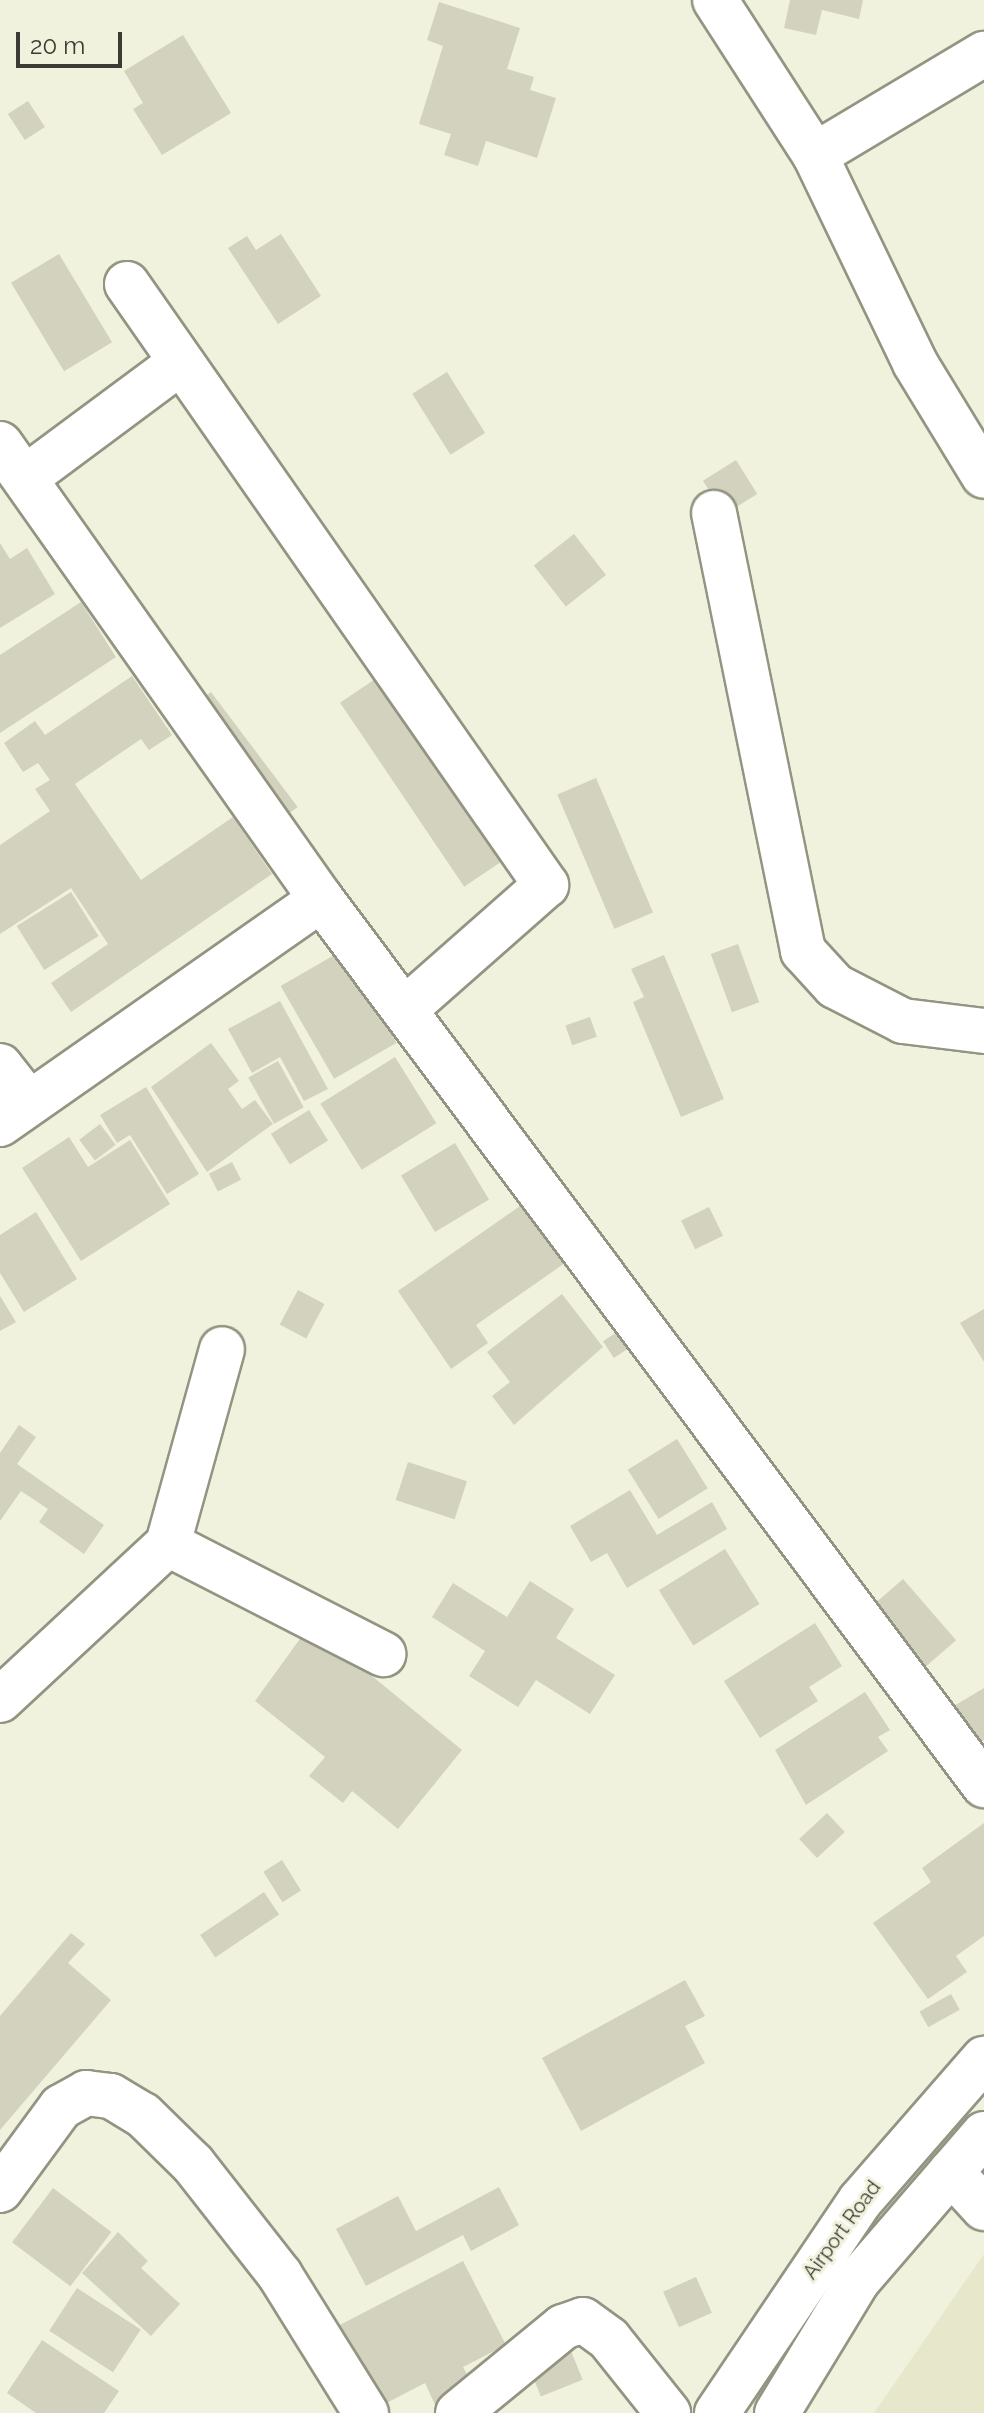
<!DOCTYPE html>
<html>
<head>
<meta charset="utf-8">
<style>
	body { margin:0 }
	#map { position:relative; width:984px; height:2413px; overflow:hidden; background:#f1f2dd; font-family:Raleway,sans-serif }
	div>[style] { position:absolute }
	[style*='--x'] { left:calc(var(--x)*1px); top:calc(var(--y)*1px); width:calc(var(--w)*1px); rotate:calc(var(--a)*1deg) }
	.built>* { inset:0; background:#e7e7cc }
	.building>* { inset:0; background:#d2d2be; transform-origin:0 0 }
	.roads { filter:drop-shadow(2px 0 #939481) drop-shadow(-2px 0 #939481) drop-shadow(0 2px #939481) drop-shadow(0 -2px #939481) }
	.minor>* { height:44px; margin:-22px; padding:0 22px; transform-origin:22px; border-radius:22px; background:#fff }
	span { translate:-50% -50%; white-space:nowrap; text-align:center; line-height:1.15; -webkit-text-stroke:6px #f1f2dd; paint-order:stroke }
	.street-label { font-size:20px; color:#3b3b33 }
	.scale { position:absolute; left:16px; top:32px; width:106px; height:36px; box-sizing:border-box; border:4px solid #3b3b33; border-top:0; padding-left:10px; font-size:24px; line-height:28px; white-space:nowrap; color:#3b3b33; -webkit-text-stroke:6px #f1f2dd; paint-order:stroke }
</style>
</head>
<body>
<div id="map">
	<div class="built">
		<div style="clip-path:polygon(984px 2254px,984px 2413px,874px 2413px)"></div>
	</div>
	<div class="building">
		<div style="clip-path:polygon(790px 0,863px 0,859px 19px,822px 10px,816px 35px,784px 28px)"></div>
		<div style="clip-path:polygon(439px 2px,520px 28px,507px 69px,534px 77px,530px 90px,556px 98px,537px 158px,486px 141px,478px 166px,444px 155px,451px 134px,419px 124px,443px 46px,427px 40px)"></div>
		<div style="clip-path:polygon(183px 35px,231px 113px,162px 155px,133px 109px,143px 103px,124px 71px)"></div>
		<div style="left:28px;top:101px;width:31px;height:24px;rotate:57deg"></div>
		<div style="clip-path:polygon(281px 234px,321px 296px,278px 324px,228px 248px,247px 236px,256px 250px)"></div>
		<div style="left:59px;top:254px;width:103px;height:56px;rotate:59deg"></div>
		<div style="left:447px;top:372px;width:72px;height:41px;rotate:58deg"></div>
		<div style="left:736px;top:460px;width:40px;height:39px;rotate:58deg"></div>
		<div style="left:574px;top:534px;width:52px;height:51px;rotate:52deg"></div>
		<div style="clip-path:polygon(0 543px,10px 559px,27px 548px,55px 594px,0 628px)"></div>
		<div style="clip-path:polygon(81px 602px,116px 657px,0 733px,0 655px)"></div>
		<div style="left:384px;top:673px;width:222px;height:53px;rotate:56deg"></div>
		<div style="clip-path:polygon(132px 676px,172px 735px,149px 750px,141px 739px,75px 784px,141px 880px,233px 817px,272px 874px,71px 1012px,51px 983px,108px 944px,71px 888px,0 934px,0 845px,50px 811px,35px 789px,50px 780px,38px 763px,23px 772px,4px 743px,35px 721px,45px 735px)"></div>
		<div style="left:211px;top:692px;width:144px;height:21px;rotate:53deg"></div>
		<div style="left:596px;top:778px;width:146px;height:42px;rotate:67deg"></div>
		<div style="left:71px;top:892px;width:52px;height:64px;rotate:58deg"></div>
		<div style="left:738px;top:944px;width:62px;height:29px;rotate:70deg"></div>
		<div style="left:343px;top:950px;width:107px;height:72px;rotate:60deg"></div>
		<div style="clip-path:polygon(664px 955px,724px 1099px,681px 1117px,633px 1002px,644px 997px,631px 969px)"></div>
		<div style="clip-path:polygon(280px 1001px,328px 1089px,304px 1101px,280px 1057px,252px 1073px,228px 1029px)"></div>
		<div style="left:590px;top:1017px;width:21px;height:26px;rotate:71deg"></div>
		<div style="clip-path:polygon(211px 1043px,239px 1081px,228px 1089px,242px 1109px,255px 1100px,273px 1124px,207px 1172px,151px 1087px)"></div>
		<div style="left:395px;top:1057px;width:78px;height:88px;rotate:58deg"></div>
		<div style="left:278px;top:1061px;width:53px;height:34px;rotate:61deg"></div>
		<div style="clip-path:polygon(146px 1087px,199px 1174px,167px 1194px,130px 1135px,117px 1143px,100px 1115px)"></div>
		<div style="left:309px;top:1110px;width:36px;height:45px;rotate:58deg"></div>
		<div style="left:100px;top:1124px;width:26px;height:26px;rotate:53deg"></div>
		<div style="clip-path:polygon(69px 1137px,88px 1167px,130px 1140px,170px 1204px,81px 1261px,22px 1168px)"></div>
		<div style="left:455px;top:1143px;width:66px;height:63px;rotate:59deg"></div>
		<div style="left:232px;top:1162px;width:20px;height:26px;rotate:63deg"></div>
		<div style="clip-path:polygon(523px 1204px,565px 1263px,476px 1325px,488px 1343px,451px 1369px,398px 1291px)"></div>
		<div style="left:709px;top:1207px;width:32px;height:31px;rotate:64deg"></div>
		<div style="clip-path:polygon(36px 1212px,77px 1279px,24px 1312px,0 1273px,0 1235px)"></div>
		<div style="left:298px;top:1290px;width:30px;height:39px;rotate:28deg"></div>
		<div style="clip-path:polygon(562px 1294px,603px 1347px,514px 1425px,492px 1396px,510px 1382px,487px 1352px)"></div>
		<div style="clip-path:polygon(0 1296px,16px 1322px,0 1331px)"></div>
		<div style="clip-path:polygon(984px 1309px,984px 1362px,960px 1323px)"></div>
		<div style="left:634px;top:1321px;width:20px;height:37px;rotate:57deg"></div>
		<div style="clip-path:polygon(19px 1425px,36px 1437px,17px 1464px,104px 1525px,84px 1554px,39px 1522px,48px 1509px,21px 1491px,0 1521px,0 1453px)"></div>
		<div style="left:677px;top:1439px;width:58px;height:58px;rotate:58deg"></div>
		<div style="left:408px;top:1462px;width:62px;height:40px;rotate:18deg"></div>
		<div style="clip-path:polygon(630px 1490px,657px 1535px,712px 1502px,727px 1529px,627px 1588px,607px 1553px,591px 1562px,570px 1526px)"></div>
		<div style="left:725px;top:1549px;width:65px;height:78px;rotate:58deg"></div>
		<div style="left:903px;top:1579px;width:81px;height:51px;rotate:49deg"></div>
		<div style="clip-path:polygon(530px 1581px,574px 1609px,556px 1638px,615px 1675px,590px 1714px,536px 1680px,518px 1707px,469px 1676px,485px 1651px,432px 1617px,453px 1583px,507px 1617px)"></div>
		<div style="clip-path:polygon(815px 1623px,842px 1666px,809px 1687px,818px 1701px,760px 1738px,724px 1681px)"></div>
		<div style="clip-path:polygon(310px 1625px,462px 1750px,398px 1829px,352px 1791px,343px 1803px,309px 1776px,325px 1757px,255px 1701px)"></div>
		<div style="clip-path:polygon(984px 1688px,984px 1740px,972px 1747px,949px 1709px)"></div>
		<div style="clip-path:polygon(865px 1692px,890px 1730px,878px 1737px,888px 1751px,806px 1805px,775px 1750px)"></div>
		<div style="left:827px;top:1813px;width:26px;height:38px;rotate:47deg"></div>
		<div style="clip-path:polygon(984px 1823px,984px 1936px,956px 1956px,967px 1972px,928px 1999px,873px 1923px,931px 1882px,922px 1868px)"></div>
		<div style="left:282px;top:1860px;width:36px;height:22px;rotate:58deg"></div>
		<div style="left:264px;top:1892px;width:27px;height:77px;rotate:56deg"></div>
		<div style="clip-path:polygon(71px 1933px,85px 1944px,68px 1963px,111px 2000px,0 2130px,0 2016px)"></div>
		<div style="clip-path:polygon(685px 1980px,705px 2016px,685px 2026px,705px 2063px,581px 2131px,542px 2058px)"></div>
		<div style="left:951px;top:1994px;width:18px;height:36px;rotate:61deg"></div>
		<div style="clip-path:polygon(499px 2187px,519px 2225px,471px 2251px,463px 2235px,366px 2286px,336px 2229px,398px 2196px,416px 2231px)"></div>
		<div style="left:53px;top:2188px;width:73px;height:68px;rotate:37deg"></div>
		<div style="clip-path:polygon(118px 2232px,148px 2261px,141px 2268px,180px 2304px,151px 2336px,82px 2273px)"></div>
		<div style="clip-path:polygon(463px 2261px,506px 2345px,463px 2367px,475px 2389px,437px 2409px,425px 2383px,375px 2409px,334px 2328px)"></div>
		<div style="left:696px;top:2277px;width:39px;height:36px;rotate:66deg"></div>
		<div style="left:77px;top:2288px;width:76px;height:51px;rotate:33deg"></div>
		<div style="clip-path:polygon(42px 2340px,119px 2391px,104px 2413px,36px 2413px,7px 2393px)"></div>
		<div style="left:571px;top:2351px;width:31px;height:45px;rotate:68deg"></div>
	</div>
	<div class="roads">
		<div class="minor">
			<div style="--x:715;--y:0;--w:184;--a:57.2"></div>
			<div style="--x:815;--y:155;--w:231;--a:64.3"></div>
			<div style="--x:915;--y:363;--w:132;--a:58.6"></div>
			<div style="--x:815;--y:155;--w:197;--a:-30.9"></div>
			<div style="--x:127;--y:284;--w:733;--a:55.12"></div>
			<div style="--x:546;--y:885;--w:189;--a:138.6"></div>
			<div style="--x:0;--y:444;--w:557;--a:54.8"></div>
			<div style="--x:25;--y:478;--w:193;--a:-36.6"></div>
			<div style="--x:714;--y:513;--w:447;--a:78.5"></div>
			<div style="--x:803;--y:951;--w:47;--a:47.6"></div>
			<div style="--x:835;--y:986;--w:76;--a:27.2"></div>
			<div style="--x:903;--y:1021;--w:82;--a:7"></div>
			<div style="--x:0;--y:1066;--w:47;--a:51.9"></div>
			<div style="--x:0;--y:1124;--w:392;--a:-35"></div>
			<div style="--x:321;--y:899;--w:1107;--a:53.19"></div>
			<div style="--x:168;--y:1544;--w:242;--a:27.1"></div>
			<div style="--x:0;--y:1700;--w:229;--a:-42.9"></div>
			<div style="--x:168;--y:1544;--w:202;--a:-74.5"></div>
			<div style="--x:951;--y:2172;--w:49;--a:47.5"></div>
			<div style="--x:0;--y:2190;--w:103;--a:-53.7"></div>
			<div style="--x:61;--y:2107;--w:29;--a:-29"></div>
			<div style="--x:86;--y:2093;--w:25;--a:7"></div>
			<div style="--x:111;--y:2096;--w:37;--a:31"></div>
			<div style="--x:143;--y:2115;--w:70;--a:44.4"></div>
			<div style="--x:193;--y:2164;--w:141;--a:51.9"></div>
			<div style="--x:280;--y:2275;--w:163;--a:58.1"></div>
			<div style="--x:458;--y:2413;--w:136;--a:-39.3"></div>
			<div style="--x:563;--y:2327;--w:21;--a:-19"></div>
			<div style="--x:583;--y:2320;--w:32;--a:36"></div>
			<div style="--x:609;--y:2339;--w:95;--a:51.4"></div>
			<div style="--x:717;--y:2413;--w:256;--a:-56"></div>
			<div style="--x:860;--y:2201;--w:189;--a:-48.9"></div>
			<div style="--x:777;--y:2413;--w:156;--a:-58.7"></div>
			<div style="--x:858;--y:2280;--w:193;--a:-49.2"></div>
		</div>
	</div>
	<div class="street-label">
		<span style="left:842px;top:2230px;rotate:-54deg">Airport Road</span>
	</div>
	<div class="scale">20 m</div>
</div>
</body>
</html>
